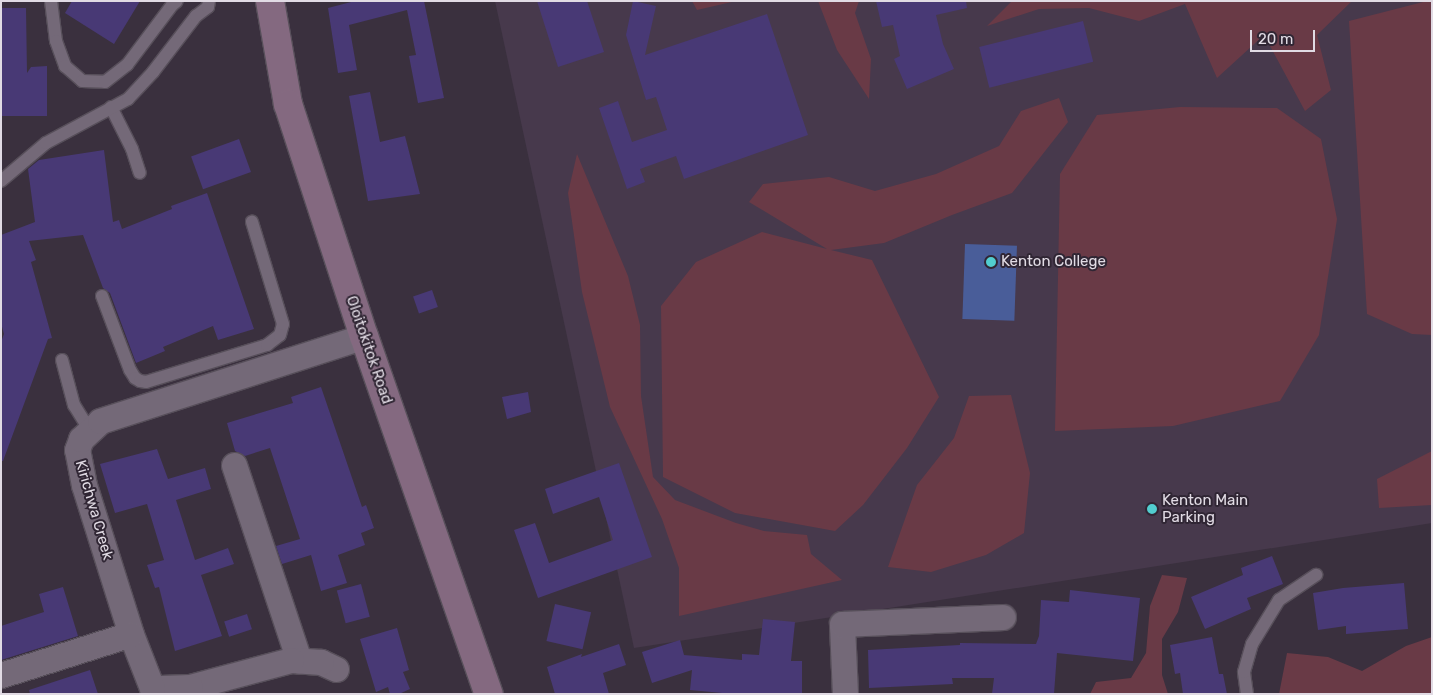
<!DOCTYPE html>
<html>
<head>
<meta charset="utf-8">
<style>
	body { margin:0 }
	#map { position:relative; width:1433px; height:695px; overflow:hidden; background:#3a303e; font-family:Rubik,sans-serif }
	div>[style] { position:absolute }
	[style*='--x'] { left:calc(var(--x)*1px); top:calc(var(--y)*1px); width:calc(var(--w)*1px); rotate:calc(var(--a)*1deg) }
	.built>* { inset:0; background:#47394c }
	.green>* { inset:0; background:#693a46 }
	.water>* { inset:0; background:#495d99; transform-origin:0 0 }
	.building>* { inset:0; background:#483975; transform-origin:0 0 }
	.roads { filter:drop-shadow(1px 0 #574f5a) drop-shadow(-1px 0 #574f5a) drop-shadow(0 1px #574f5a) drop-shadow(0 -1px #574f5a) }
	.service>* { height:12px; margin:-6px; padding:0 6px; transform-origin:6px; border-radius:6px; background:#746978 }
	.minor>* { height:25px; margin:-12.5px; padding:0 12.5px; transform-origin:12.5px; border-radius:12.5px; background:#746978 }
	.secondary>* { height:28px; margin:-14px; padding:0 14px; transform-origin:14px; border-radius:14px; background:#846980 }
	.dots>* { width:14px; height:14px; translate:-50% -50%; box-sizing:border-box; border:2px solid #302634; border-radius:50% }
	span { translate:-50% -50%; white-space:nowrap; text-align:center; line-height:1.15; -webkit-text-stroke:4px #302634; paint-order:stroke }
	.poi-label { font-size:15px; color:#e1dbe4 }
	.left { translate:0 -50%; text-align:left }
	.street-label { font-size:15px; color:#e1dbe4 }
	.frame { position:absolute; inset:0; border:2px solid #e1dbe4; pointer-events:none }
	.scale { position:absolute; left:1250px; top:30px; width:65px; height:22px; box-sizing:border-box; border:2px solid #e1dbe4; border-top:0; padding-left:6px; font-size:15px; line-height:18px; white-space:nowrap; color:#e1dbe4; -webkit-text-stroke:4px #302634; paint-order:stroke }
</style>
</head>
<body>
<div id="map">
	<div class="built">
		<div style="clip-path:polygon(495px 1px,1432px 1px,1432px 523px,634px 648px)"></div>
	</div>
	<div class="green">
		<div style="clip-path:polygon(692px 1px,736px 1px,697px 10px)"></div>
		<div style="clip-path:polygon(818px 1px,859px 1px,855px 13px,871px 59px,869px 99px,837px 50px)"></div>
		<div style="clip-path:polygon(1012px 1px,1352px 1px,1317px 35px,1331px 90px,1305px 111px,1264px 35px,1217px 78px,1185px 4px,1139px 21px,1089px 8px,1039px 9px,987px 26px)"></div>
		<div style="clip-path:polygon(1427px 1px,1432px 1px,1432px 335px,1412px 334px,1367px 314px,1349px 21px)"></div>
		<div style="clip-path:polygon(1059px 98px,1068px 122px,1012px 193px,952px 215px,884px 243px,831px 250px,872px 260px,939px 397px,907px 448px,863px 505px,835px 531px,735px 513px,663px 477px,661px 306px,696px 262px,762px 232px,827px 249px,749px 202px,763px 184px,829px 177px,875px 191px,936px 174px,999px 146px,1021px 111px)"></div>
		<div style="clip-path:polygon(1180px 107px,1277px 108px,1321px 139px,1337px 219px,1319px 335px,1280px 401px,1173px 426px,1055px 431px,1060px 174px,1097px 115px)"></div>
		<div style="clip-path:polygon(577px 154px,628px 276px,640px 325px,641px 396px,653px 477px,675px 500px,736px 523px,764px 531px,807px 535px,811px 554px,842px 580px,679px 616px,679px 568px,662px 519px,610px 407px,582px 292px,568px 193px)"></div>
		<div style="clip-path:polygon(1011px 395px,1030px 473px,1024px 533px,986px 555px,931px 572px,888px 567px,917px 485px,954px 438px,969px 396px)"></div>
		<div style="clip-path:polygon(1432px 451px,1432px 505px,1379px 508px,1377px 479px)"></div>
		<div style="clip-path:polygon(1162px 575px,1187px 578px,1178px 612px,1162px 639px,1162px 675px,1168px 694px,1090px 694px,1096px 682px,1131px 678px,1146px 653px,1150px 606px)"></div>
		<div style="clip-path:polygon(1432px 637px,1432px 694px,1279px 694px,1287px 653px,1328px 657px,1362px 671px,1406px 646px)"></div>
	</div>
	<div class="water">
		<div style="left:965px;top:244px;width:52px;height:75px;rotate:2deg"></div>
	</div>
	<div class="building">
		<div style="clip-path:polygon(72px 1px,140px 1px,114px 44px,65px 13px)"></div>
		<div style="clip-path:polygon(355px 1px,424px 1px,444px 98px,418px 103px,409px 56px,416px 55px,407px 10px,349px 25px,357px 70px,338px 73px,328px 8px)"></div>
		<div style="clip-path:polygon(537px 1px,587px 1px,604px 52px,558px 67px)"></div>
		<div style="clip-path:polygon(633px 1px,656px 6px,645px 55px,767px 14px,808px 135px,684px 179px,676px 156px,640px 169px,645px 182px,627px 189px,599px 108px,618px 101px,632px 142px,667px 130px,656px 97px,646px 100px,626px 35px)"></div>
		<div style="clip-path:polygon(876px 1px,966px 1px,967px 8px,936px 15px,943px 44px,954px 69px,907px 89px,894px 59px,900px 56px,893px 25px,882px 27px)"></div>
		<div style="clip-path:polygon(1px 8px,26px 8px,27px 73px,31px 67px,47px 66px,47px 116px,1px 116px)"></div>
		<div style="left:1083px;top:21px;width:42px;height:107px;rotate:76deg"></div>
		<div style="clip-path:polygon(370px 92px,380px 142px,405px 136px,420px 194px,368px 201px,349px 96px)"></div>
		<div style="left:239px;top:139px;width:35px;height:51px;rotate:70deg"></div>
		<div style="clip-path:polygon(104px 150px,113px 222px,119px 220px,122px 229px,172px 209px,171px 206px,207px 193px,254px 329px,218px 340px,213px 326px,163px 347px,165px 351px,136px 363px,110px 293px,103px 288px,83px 235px,29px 241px,36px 260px,31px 262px,52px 338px,48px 339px,3px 461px,1px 461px,1px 342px,4px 334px,1px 323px,1px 235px,35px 222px,28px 169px,39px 160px)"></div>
		<div style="left:432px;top:290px;width:18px;height:20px;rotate:71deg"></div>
		<div style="clip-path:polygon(321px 387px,362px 507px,366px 505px,374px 528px,361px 533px,365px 545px,338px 555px,347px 583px,321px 591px,311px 555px,282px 564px,276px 546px,300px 539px,270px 448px,245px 456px,235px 451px,227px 423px,293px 403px,291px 397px)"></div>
		<div style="clip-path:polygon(528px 392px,531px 412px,507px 419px,502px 397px)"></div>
		<div style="clip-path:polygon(157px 449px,168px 479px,205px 468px,211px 489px,176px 500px,195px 560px,228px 548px,234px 564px,201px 575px,222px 636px,175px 651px,159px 587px,155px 588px,147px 565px,164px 560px,147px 504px,115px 513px,100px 464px)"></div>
		<div style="clip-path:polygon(619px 463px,652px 557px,538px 598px,514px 530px,535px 523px,549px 563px,613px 540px,599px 497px,553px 514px,545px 489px)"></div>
		<div style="clip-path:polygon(1272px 556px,1283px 584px,1247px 598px,1251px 609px,1205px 629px,1191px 597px,1243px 575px,1241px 568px)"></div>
		<div style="clip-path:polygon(1404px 583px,1408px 629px,1346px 634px,1346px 626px,1318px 630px,1313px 593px,1343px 588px)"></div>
		<div style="left:361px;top:584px;width:34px;height:25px;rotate:75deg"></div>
		<div style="clip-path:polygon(63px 587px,78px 636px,1px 660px,1px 626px,44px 612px,39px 594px)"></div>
		<div style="clip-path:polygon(1070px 590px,1140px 598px,1133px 661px,1057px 653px,1054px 694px,992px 694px,994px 678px,952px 678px,953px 684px,869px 688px,868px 650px,960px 645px,960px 643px,1036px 644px,1039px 636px,1041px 600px,1069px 602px)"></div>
		<div style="left:555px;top:604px;width:37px;height:38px;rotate:13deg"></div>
		<div style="left:247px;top:614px;width:16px;height:24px;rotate:72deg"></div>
		<div style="clip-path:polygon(763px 619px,795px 622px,791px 661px,802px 661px,802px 694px,733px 694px,690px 690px,692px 670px,652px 683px,642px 652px,680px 640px,684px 655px,742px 660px,742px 654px,759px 655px)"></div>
		<div style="clip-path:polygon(397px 628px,409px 670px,403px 672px,410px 689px,399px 694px,390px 694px,388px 687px,376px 692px,360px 639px)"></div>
		<div style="clip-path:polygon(1212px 637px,1219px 674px,1223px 674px,1227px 694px,1183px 694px,1180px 673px,1175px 674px,1170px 645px)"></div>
		<div style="clip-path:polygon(619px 644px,626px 665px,603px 673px,609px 694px,555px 694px,547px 667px,582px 654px,581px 657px)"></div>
		<div style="clip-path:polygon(90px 670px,98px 694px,30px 694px,29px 690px)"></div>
	</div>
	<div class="roads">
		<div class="service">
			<div style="--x:51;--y:1;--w:40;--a:82.9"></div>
			<div style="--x:56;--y:41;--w:27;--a:70"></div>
			<div style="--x:65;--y:66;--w:23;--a:41"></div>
			<div style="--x:82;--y:81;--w:23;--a:2"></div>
			<div style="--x:105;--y:82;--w:28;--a:-38"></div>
			<div style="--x:127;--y:65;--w:75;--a:-53.1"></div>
			<div style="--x:172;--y:5;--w:6;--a:-39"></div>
			<div style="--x:111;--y:107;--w:47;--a:63.4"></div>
			<div style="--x:132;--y:149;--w:25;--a:72"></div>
			<div style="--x:1;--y:181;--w:59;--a:-40.2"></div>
			<div style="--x:46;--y:143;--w:93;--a:-28.2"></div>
			<div style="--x:128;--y:99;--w:37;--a:-47"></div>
			<div style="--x:153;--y:72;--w:71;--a:-52.5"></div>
			<div style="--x:196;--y:16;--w:15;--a:-37"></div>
			<div style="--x:208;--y:7;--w:6;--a:-81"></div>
			<div style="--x:102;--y:296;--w:79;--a:69.3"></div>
			<div style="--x:130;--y:370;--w:9;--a:58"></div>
			<div style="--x:135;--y:378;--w:6;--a:31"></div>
			<div style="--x:140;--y:381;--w:6;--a:9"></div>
			<div style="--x:146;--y:382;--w:127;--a:-17"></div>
			<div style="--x:267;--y:345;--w:16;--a:-38"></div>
			<div style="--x:280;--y:335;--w:11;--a:-75"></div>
			<div style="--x:283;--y:324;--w:107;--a:-106.9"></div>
			<div style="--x:62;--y:360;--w:47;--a:75.1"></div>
			<div style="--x:74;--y:405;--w:28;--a:58"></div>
			<div style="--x:1247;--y:694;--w:22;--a:-98"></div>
			<div style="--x:1244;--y:672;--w:29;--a:-74"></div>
			<div style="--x:1252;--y:644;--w:52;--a:-58.5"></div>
			<div style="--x:1279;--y:600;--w:45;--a:-34"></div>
		</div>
		<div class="minor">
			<div style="--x:234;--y:465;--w:206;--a:71.6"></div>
			<div style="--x:336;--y:669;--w:17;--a:-155"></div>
			<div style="--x:321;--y:662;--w:30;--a:-176"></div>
			<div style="--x:291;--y:660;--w:105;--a:165"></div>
			<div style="--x:190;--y:687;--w:38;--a:178"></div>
			<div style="--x:152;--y:688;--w:58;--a:-111.3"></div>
			<div style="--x:131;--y:634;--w:156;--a:-107.5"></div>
			<div style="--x:84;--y:485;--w:36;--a:-101"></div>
			<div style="--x:77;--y:450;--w:12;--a:-70"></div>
			<div style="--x:81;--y:439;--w:26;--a:-43"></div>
			<div style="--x:100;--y:421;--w:277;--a:-17.8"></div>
			<div style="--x:1;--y:675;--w:136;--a:-17.5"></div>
			<div style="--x:845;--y:694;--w:70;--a:-92.5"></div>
			<div style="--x:842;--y:624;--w:161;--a:-2.5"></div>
		</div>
		<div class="secondary">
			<div style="--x:270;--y:1;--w:105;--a:80.1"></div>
			<div style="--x:288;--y:104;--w:244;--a:71.9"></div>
			<div style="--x:364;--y:336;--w:379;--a:70.8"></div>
		</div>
	</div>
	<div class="dots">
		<div style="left:991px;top:262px;background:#52cdcf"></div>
		<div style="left:1152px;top:509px;background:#52cdcf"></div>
	</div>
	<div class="poi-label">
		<span class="left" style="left:1001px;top:262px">Kenton College</span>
		<span class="left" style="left:1162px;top:509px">Kenton Main<br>Parking</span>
	</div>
	<div class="street-label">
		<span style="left:369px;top:350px;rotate:71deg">Oloitokitok Road</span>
		<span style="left:94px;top:510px;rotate:74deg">Kirichwa Creek</span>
	</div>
	<div class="frame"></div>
	<div class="scale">20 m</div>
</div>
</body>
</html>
